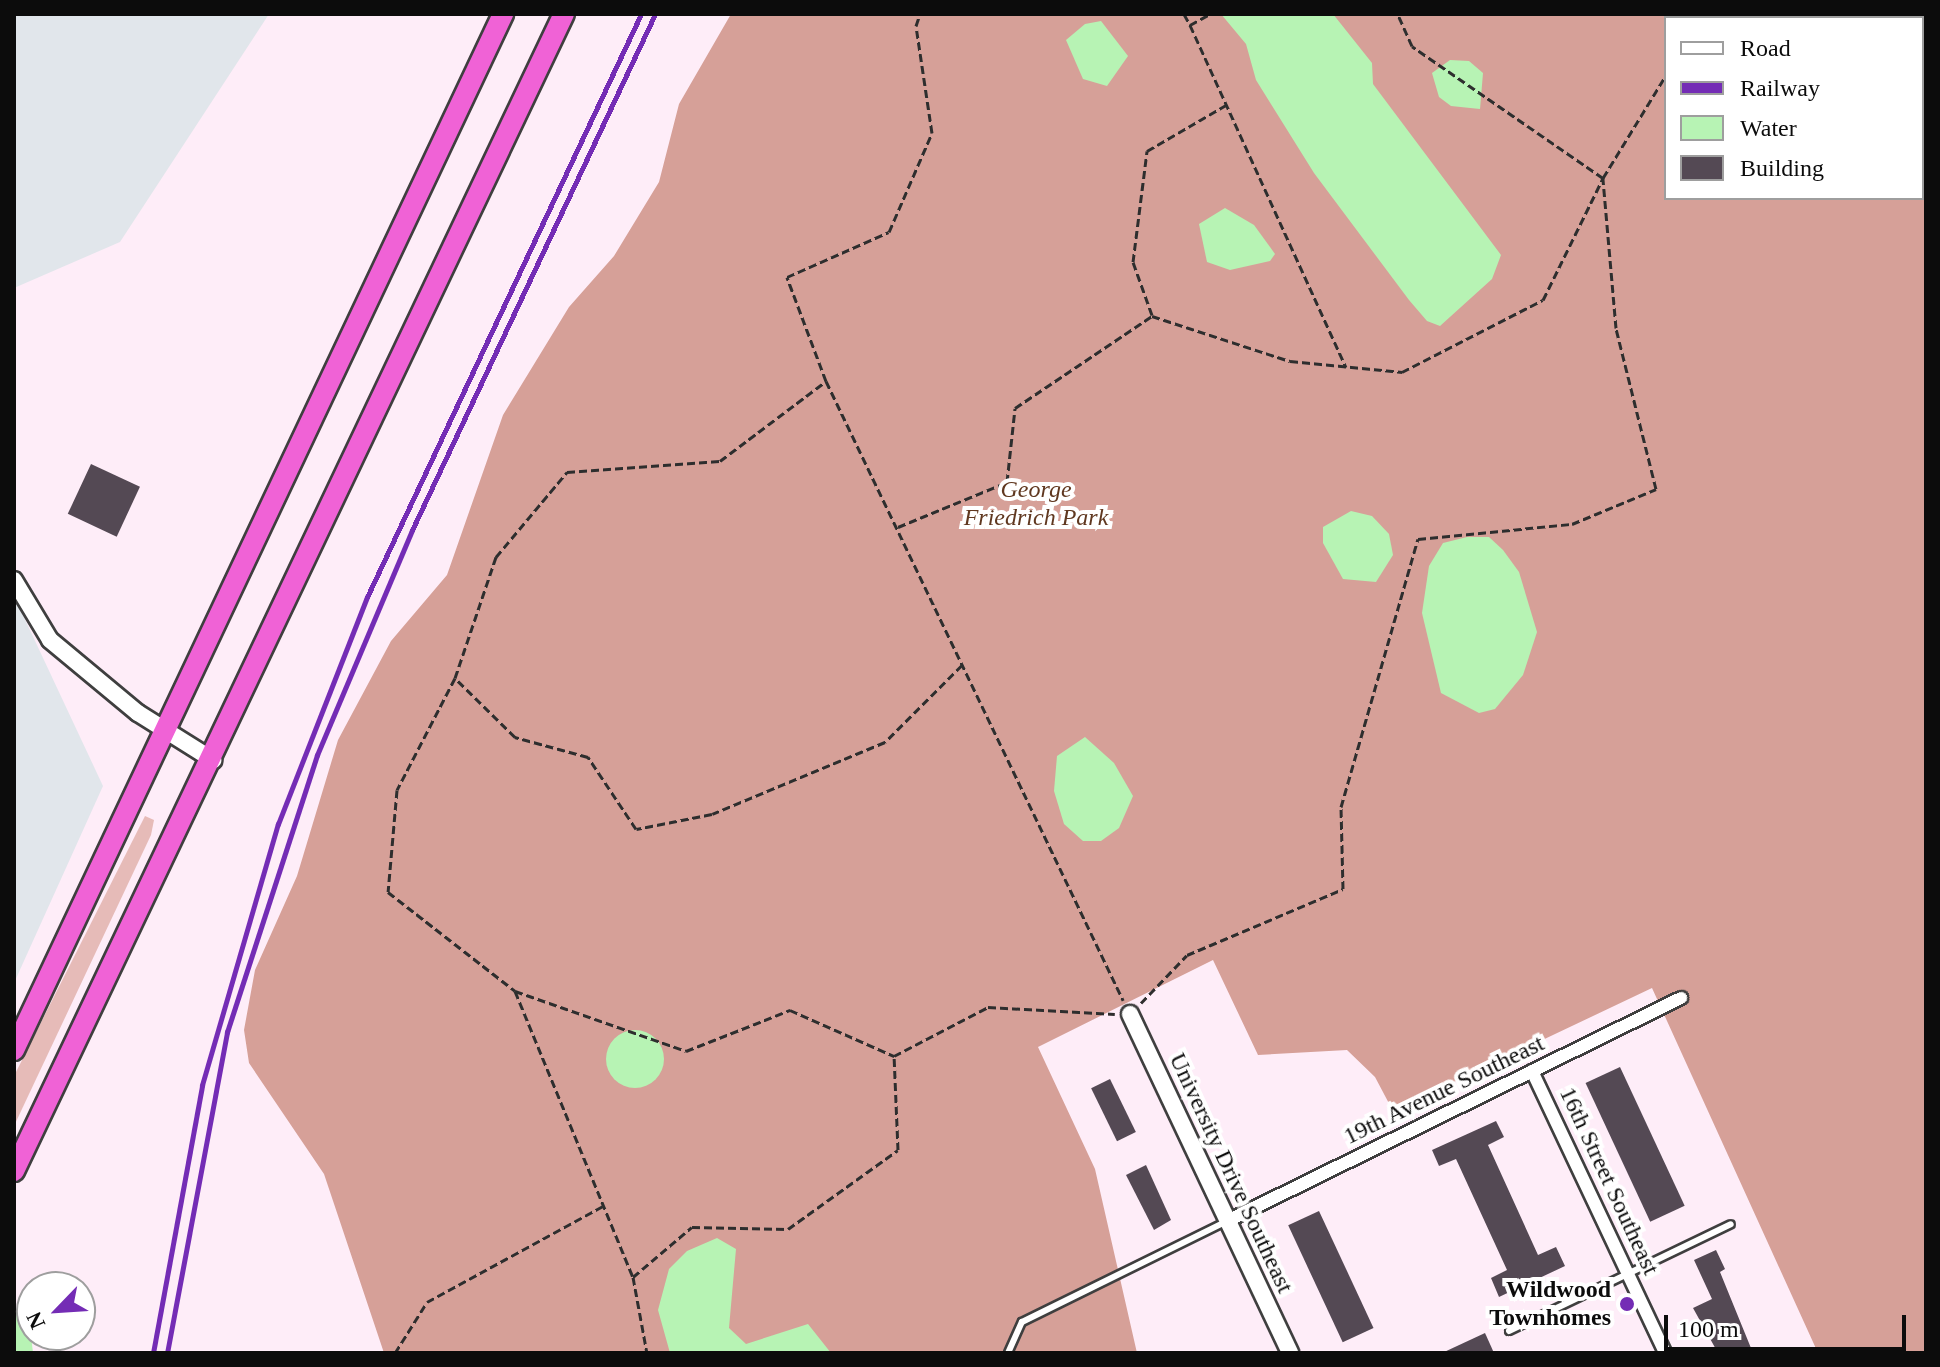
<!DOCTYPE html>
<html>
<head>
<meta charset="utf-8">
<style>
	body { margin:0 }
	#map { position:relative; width:1940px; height:1367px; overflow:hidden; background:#feedf8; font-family:Georgia,serif }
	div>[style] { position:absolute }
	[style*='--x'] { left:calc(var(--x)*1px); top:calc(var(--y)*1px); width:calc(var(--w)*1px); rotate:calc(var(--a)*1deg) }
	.industrial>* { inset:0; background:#e1e6eb }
	.green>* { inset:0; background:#e6bbb8 }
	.forest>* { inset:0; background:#d6a098 }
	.water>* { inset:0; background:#b7f3b4 }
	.round { border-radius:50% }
	.building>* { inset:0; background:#544954; transform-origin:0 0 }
	.path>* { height:3px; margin-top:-1.5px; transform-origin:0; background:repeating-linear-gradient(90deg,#2e2e2e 0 8px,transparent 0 12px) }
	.roads { filter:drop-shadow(2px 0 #3f3f3f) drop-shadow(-2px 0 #3f3f3f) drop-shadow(0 2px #3f3f3f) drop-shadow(0 -2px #3f3f3f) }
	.service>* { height:6px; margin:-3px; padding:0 3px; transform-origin:3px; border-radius:3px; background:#fff }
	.minor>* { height:12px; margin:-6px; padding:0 6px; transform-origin:6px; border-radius:6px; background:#fff }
	.tertiary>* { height:16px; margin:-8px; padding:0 8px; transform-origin:8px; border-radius:8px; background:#fff }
	.trunk>* { height:20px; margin:-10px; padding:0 10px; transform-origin:10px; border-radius:10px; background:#f062d6 }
	.rail>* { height:5px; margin:-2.5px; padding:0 2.5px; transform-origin:2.5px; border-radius:2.5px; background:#742cb5 }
	.dots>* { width:22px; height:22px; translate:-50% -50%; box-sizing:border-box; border:4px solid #fff; border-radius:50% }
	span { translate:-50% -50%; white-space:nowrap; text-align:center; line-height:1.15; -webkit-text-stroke:8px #fff; paint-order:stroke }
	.park-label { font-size:24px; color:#603820; font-style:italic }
	.street-label { font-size:24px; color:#0c0c0c }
	.poi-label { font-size:24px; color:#0c0c0c; font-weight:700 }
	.right { translate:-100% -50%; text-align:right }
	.frame { position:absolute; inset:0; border:16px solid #0c0c0c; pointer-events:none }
	.legend { position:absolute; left:1664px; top:16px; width:260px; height:184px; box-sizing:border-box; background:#fff; border:2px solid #9e9e9e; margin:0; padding:10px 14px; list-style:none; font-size:24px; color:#0c0c0c }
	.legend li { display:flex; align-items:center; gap:16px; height:40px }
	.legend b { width:40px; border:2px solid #9e9e9e }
	.north { position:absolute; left:16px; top:1271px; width:80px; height:80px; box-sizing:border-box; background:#fff; border:2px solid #9e9e9e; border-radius:50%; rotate:245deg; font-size:22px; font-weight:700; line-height:32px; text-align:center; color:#0c0c0c }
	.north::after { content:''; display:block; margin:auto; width:28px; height:36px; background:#742cb5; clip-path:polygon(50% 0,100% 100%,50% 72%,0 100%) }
	.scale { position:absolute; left:1664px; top:1315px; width:242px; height:36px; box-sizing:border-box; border:4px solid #0c0c0c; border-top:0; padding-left:10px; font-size:24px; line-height:28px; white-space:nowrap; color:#0c0c0c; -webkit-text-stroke:6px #fff; paint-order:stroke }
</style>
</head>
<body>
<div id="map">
	<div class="industrial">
		<div style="clip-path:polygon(14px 14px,269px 14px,120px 242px,14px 288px)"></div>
		<div style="clip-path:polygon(14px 596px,103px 786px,14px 983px)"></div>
	</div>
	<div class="green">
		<div style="clip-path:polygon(145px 816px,154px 820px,151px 835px,14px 1126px,14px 1076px)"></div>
	</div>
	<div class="forest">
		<div style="clip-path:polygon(evenodd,731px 14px,1926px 14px,1926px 1353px,1818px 1353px,1652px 988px,1393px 1111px,1375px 1077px,1347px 1050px,1258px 1055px,1213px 960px,1038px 1047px,1095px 1169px,1137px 1353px,384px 1353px,324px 1174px,249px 1063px,244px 1030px,255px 970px,297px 876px,338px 740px,391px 641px,447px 575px,503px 415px,569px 307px,614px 256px,659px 182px,679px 104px,731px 14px,1666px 18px,1922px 18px,1922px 198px,1666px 198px,1666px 18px)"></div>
	</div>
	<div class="water">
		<div style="clip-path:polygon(1221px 14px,1333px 14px,1372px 63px,1373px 84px,1501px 255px,1492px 279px,1440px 326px,1427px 321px,1409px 300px,1314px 173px,1256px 80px,1246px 44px)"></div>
		<div style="clip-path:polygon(1101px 21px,1128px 56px,1107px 86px,1083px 79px,1066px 40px,1085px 24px)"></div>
		<div style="clip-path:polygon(1450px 60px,1469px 61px,1483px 73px,1480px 109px,1451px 106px,1439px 97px,1432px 73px)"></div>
		<div style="clip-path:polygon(1225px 208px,1254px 225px,1275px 254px,1270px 261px,1230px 270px,1207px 262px,1199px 224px)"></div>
		<div style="clip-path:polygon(1351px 511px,1372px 516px,1389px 534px,1393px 555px,1376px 582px,1343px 579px,1323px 543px,1323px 527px)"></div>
		<div style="clip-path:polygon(1467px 537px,1489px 537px,1503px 550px,1519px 572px,1537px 632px,1523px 675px,1495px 709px,1479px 713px,1441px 693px,1422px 613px,1429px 566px,1443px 543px)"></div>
		<div style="clip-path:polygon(1085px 737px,1114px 763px,1133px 796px,1119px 828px,1101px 841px,1083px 841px,1064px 824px,1054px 791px,1057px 756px)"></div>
		<div class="round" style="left:606px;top:1030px;width:58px;height:58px"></div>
		<div style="clip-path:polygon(717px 1238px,736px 1249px,729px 1328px,746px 1344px,808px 1324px,831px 1353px,670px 1353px,658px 1310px,669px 1269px,687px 1251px)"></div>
		<div style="clip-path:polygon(26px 1291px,33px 1353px,14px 1353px,14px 1315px)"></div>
	</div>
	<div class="building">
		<div style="left:91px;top:464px;width:54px;height:55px;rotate:25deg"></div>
		<div style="left:1620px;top:1067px;width:153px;height:38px;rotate:65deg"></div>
		<div style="left:1110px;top:1079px;width:59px;height:21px;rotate:64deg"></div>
		<div style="clip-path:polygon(1496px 1121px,1504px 1137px,1488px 1145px,1538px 1255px,1556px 1247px,1565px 1266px,1499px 1297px,1491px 1278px,1507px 1270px,1456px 1159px,1439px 1166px,1432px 1150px)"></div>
		<div style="clip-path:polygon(1146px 1165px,1171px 1220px,1154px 1230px,1126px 1175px)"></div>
		<div style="left:1319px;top:1211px;width:129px;height:34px;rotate:65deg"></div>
		<div style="clip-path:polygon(1716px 1250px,1725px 1269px,1720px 1272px,1753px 1353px,1718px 1353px,1693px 1308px,1712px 1299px,1694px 1260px)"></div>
		<div style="clip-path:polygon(1485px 1333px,1494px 1353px,1442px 1353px)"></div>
	</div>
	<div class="path">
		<div style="--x:1184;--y:14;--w:13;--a:61"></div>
		<div style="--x:1190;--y:25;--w:23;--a:-29"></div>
		<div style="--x:1784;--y:18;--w:4;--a:-63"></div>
		<div style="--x:1190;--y:25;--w:376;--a:65.5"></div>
		<div style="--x:1152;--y:315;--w:56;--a:-109.7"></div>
		<div style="--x:1133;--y:262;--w:112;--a:-82.8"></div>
		<div style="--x:1147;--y:151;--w:91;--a:-30.2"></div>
		<div style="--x:826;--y:381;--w:111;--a:-110.6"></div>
		<div style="--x:787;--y:277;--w:111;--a:-23.8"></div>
		<div style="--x:889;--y:232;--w:108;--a:-66.5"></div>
		<div style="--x:932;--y:133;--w:108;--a:-98.5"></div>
		<div style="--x:916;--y:26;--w:13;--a:-72"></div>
		<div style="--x:898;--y:527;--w:118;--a:-22.4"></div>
		<div style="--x:1007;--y:482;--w:74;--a:-83.8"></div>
		<div style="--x:1015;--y:408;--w:165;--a:-33.9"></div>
		<div style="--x:1152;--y:316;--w:145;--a:18.1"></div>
		<div style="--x:1290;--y:361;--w:113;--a:5.6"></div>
		<div style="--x:1402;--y:372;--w:158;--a:-27.1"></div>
		<div style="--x:1543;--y:300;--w:136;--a:-63.8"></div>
		<div style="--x:1603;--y:178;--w:232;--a:-145.4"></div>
		<div style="--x:1412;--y:46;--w:35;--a:-114"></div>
		<div style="--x:962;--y:665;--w:109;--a:135"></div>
		<div style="--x:885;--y:742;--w:187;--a:157.4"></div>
		<div style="--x:712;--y:814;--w:77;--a:168.8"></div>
		<div style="--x:636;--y:829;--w:87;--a:-123.7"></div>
		<div style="--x:588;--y:757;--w:76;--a:-164.7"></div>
		<div style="--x:515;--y:737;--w:84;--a:-135.5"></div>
		<div style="--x:455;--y:678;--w:128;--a:-71.3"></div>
		<div style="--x:496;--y:557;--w:111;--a:-50.1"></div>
		<div style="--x:567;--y:472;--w:153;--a:-4.1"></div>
		<div style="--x:720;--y:461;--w:133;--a:-37"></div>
		<div style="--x:826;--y:381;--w:687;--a:64.37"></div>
		<div style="--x:455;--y:678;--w:126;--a:117.4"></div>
		<div style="--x:397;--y:790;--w:102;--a:95"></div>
		<div style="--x:388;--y:892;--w:161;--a:37.9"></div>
		<div style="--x:515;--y:991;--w:309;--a:67.6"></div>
		<div style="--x:633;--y:1277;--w:77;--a:79.6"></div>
		<div style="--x:515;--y:991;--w:181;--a:19.3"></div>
		<div style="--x:686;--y:1051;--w:112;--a:-21.5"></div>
		<div style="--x:790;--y:1010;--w:114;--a:23.9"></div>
		<div style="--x:1141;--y:1003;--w:66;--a:-46.2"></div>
		<div style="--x:1187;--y:955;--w:169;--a:-22.9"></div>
		<div style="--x:1343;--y:889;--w:82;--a:-91.4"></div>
		<div style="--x:1341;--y:807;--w:279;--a:-74"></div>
		<div style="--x:1418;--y:539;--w:155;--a:-5.6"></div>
		<div style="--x:1572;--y:524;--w:91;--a:-22.6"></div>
		<div style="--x:1656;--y:489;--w:166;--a:-104"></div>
		<div style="--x:1616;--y:328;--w:151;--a:-95"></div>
		<div style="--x:1603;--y:178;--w:121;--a:-58.5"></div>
		<div style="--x:633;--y:1277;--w:77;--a:-40.3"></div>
		<div style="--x:692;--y:1227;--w:96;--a:1.2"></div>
		<div style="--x:788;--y:1229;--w:135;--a:-35.7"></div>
		<div style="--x:898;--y:1150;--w:94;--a:-92.4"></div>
		<div style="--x:894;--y:1056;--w:106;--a:-27.5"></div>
		<div style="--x:988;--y:1007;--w:127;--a:3.2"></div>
		<div style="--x:395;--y:1353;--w:60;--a:-57.9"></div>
		<div style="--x:427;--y:1302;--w:200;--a:-28.6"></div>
	</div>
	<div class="roads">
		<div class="service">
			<div style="--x:1509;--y:1331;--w:246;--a:-25.7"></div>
			<div style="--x:1008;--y:1353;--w:34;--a:-66"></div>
			<div style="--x:1022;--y:1322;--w:229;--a:-26.2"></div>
		</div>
		<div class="minor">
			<div style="--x:1532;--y:1071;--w:312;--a:64.7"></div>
			<div style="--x:1227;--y:1221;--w:506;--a:-26.16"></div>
		</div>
		<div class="tertiary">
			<div style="--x:14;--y:580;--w:70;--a:59"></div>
			<div style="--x:50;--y:640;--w:114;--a:39.7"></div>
			<div style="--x:138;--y:713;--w:89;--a:32.1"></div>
			<div style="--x:1130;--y:1014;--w:375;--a:64.7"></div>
		</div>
		<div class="trunk">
			<div style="--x:14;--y:1050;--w:1146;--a:-64.73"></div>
			<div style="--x:14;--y:1171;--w:1281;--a:-64.58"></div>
		</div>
	</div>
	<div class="rail">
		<div style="--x:153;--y:1353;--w:272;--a:-79.6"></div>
		<div style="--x:202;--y:1085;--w:272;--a:-73.8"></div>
		<div style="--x:278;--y:824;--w:244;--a:-68.6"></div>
		<div style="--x:367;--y:597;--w:644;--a:-64.83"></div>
		<div style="--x:167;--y:1353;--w:327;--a:-79.4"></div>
		<div style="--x:227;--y:1032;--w:291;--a:-72"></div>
		<div style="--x:317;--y:755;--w:244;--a:-67.1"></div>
		<div style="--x:412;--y:530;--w:570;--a:-64.78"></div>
	</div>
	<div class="dots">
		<div style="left:1627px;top:1304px;background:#742cb5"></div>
	</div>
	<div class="park-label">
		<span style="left:1036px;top:504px">George<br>Friedrich Park</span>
	</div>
	<div class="street-label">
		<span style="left:1444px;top:1090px;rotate:-26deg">19th Avenue Southeast</span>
		<span style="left:1231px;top:1173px;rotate:65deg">University Drive Southeast</span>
		<span style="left:1609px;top:1181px;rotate:65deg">16th Street Southeast</span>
	</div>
	<div class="poi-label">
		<span class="right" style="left:1611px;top:1304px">Wildwood<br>Townhomes</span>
	</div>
	<div class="frame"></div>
	<ul class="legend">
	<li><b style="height:10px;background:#fff"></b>Road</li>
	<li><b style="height:10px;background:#742cb5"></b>Railway</li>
	<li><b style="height:22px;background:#b7f3b4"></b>Water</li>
	<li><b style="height:22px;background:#544954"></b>Building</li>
	</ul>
	<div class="north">N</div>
	<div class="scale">100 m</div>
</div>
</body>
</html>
